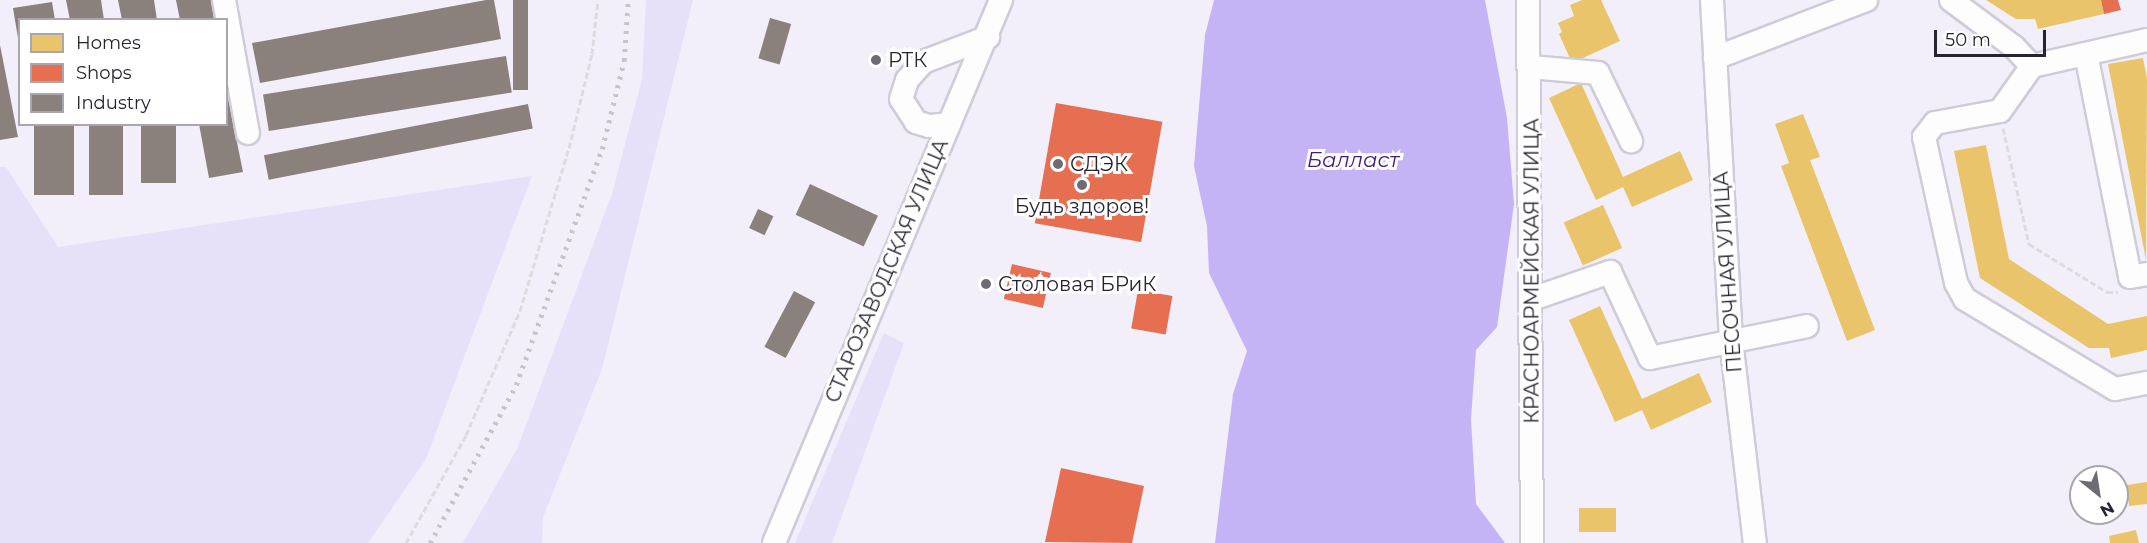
<!DOCTYPE html>
<html>
<head>
<meta charset="utf-8">
<style>
	body { margin:0 }
	#map { position:relative; width:2147px; height:543px; overflow:hidden; background:#f2effa; font-family:Montserrat,sans-serif }
	div>[style] { position:absolute }
	[style*='--x'] { left:calc(var(--x)*1px); top:calc(var(--y)*1px); width:calc(var(--w)*1px); rotate:calc(var(--a)*1deg) }
	.green>* { inset:0; background:#e6e0f9 }
	.water>* { inset:0; background:#c5b4f5 }
	.homes>* { inset:0; background:#e9c46a; transform-origin:0 0 }
	.shops>* { inset:0; background:#e76f51; transform-origin:0 0 }
	.industry>* { inset:0; background:#8a817c; transform-origin:0 0 }
	.path>* { height:3px; margin-top:-1.5px; transform-origin:0; background:repeating-linear-gradient(90deg,#dcdbdf 0 6px,transparent 0 9px) }
	.roads { filter:drop-shadow(2px 0 #ceccd8) drop-shadow(-2px 0 #ceccd8) drop-shadow(0 2px #ceccd8) drop-shadow(0 -2px #ceccd8) }
	.minor>* { height:22px; margin:-11px; padding:0 11px; transform-origin:11px; border-radius:11px; background:#fdfdfe }
	.rail>* { height:4.5px; margin-top:-2.25px; transform-origin:0; background:repeating-linear-gradient(90deg,#c6c5c9 0 3px,transparent 0 9px) }
	.dots>* { width:16px; height:16px; translate:-50% -50%; box-sizing:border-box; border:3px solid #fff; border-radius:50% }
	span { translate:-50% -50%; white-space:nowrap; text-align:center; line-height:1.15; -webkit-text-stroke:6px #fff; paint-order:stroke }
	.poi-label { font-size:20px; color:#272431 }
	.left { translate:0 -50%; text-align:left }
	.street-label { font-size:20px; color:#272431 }
	.water-label { font-size:21px; color:#451c82; font-style:italic }
	.legend { position:absolute; left:18px; top:18px; width:210px; height:108px; box-sizing:border-box; background:#fff; border:2px solid #a9a7ad; margin:0; padding:8px 10px; list-style:none; font-size:18px; color:#272431 }
	.legend li { display:flex; align-items:center; gap:12px; height:30px }
	.legend b { width:30px; border:2px solid #a9a7ad }
	.north { position:absolute; left:2069px; top:465px; width:60px; height:60px; box-sizing:border-box; background:#fff; border:2px solid #a9a7ad; border-radius:50%; rotate:150deg; font-size:16px; font-weight:700; line-height:24px; text-align:center; color:#272431 }
	.north::after { content:''; display:block; margin:auto; width:21px; height:27px; background:#6e6b77; clip-path:polygon(50% 0,100% 100%,50% 72%,0 100%) }
	.scale { position:absolute; left:1934px; top:30px; width:112px; height:27px; box-sizing:border-box; border:3px solid #272431; border-top:0; padding-left:8px; font-size:18px; line-height:21px; white-space:nowrap; color:#272431; -webkit-text-stroke:4px #fff; paint-order:stroke }
</style>
</head>
<body>
<div id="map">
	<div class="green">
		<div style="clip-path:polygon(646px 0,693px 0,602px 369px,543px 517px,542px 543px,463px 543px,517px 449px,612px 194px,642px 79px)"></div>
		<div style="clip-path:polygon(0 167px,6px 167px,58px 247px,532px 176px,426px 459px,368px 543px,0 543px)"></div>
		<div style="clip-path:polygon(884px 333px,904px 343px,832px 543px,795px 543px)"></div>
	</div>
	<div class="water">
		<div style="clip-path:polygon(1214px 0,1485px 0,1507px 118px,1514px 204px,1497px 327px,1476px 350px,1471px 419px,1476px 504px,1505px 543px,1215px 543px,1233px 394px,1247px 351px,1209px 273px,1207px 226px,1194px 166px,1205px 35px)"></div>
	</div>
	<div class="homes">
		<div style="clip-path:polygon(1582px 0,1601px 0,1620px 41px,1572px 63px,1559px 34px,1562px 32px,1558px 23px,1574px 16px,1570px 5px)"></div>
		<div style="clip-path:polygon(1986px 0,2101px 0,2104px 14px,2038px 29px,2035px 19px,2016px 19px)"></div>
		<div style="clip-path:polygon(2143px 58px,2147px 79px,2146px 260px,2108px 64px)"></div>
		<div style="clip-path:polygon(1581px 83px,1623px 177px,1680px 151px,1693px 180px,1632px 207px,1623px 187px,1596px 200px,1549px 98px)"></div>
		<div style="clip-path:polygon(1803px 114px,1820px 157px,1810px 160px,1875px 330px,1847px 341px,1781px 166px,1789px 163px,1775px 124px)"></div>
		<div style="clip-path:polygon(1986px 145px,2009px 259px,2108px 324px,2147px 316px,2147px 350px,2111px 358px,2109px 348px,2089px 348px,1980px 278px,1954px 151px)"></div>
		<div style="left:1603px;top:205px;width:47px;height:43px;rotate:66deg"></div>
		<div style="clip-path:polygon(1600px 306px,1642px 399px,1699px 373px,1712px 402px,1651px 430px,1642px 410px,1615px 422px,1569px 320px)"></div>
		<div style="clip-path:polygon(2147px 482px,2147px 504px,2129px 506px,2127px 485px)"></div>
		<div style="left:1616px;top:508px;width:24px;height:37px;rotate:90deg"></div>
		<div style="clip-path:polygon(2136px 530px,2139px 543px,2110px 543px,2109px 536px)"></div>
	</div>
	<div class="shops">
		<div style="clip-path:polygon(2101px 0,2118px 0,2121px 10px,2104px 14px)"></div>
		<div style="left:1056px;top:103px;width:108px;height:122px;rotate:10deg"></div>
		<div style="left:1012px;top:264px;width:40px;height:36px;rotate:13deg"></div>
		<div style="left:1138px;top:290px;width:35px;height:39px;rotate:10deg"></div>
		<div style="clip-path:polygon(1061px 468px,1144px 486px,1132px 543px,1045px 542px)"></div>
	</div>
	<div class="industry">
		<div style="clip-path:polygon(66px 0,101px 0,104px 20px,70px 20px)"></div>
		<div style="clip-path:polygon(118px 0,154px 0,157px 20px,122px 20px)"></div>
		<div style="clip-path:polygon(176px 0,212px 0,215px 20px,180px 20px)"></div>
		<div style="clip-path:polygon(486px 0,494px 0,501px 39px,260px 83px,252px 43px)"></div>
		<div style="left:513px;top:0;width:15px;height:90px"></div>
		<div style="clip-path:polygon(52px 2px,55px 20px,20px 20px,18px 38px,13px 8px)"></div>
		<div style="left:770px;top:18px;width:22px;height:42px;rotate:16deg"></div>
		<div style="clip-path:polygon(0 45px,18px 137px,0 140px)"></div>
		<div style="left:506px;top:56px;width:37px;height:246px;rotate:81deg"></div>
		<div style="clip-path:polygon(226px 88px,243px 172px,209px 178px,199px 124px,226px 124px)"></div>
		<div style="left:528px;top:104px;width:25px;height:269px;rotate:79deg"></div>
		<div style="left:34px;top:124px;width:40px;height:71px"></div>
		<div style="left:89px;top:124px;width:34px;height:71px"></div>
		<div style="left:141px;top:124px;width:35px;height:59px"></div>
		<div style="left:810px;top:184px;width:75px;height:34px;rotate:25deg"></div>
		<div style="left:758px;top:209px;width:17px;height:21px;rotate:25deg"></div>
		<div style="left:794px;top:291px;width:24px;height:63px;rotate:28deg"></div>
	</div>
	<div class="path">
		<div style="--x:2003;--y:128;--w:119;--a:77.4"></div>
		<div style="--x:2029;--y:244;--w:92;--a:31.6"></div>
		<div style="--x:2107;--y:292;--w:11;--a:0"></div>
		<div style="--x:406;--y:543;--w:124;--a:-60.9"></div>
		<div style="--x:466;--y:435;--w:135;--a:-66.5"></div>
		<div style="--x:520;--y:311;--w:170;--a:-73.3"></div>
		<div style="--x:569;--y:148;--w:97;--a:-76.3"></div>
		<div style="--x:592;--y:54;--w:54;--a:-83.7"></div>
	</div>
	<div class="roads">
		<div class="minor">
			<div style="--x:224;--y:0;--w:135;--a:79.8"></div>
			<div style="--x:1528;--y:0;--w:543;--a:89.58"></div>
			<div style="--x:1712;--y:0;--w:341;--a:86.8"></div>
			<div style="--x:1731;--y:340;--w:204;--a:83.3"></div>
			<div style="--x:1951;--y:0;--w:79;--a:36.7"></div>
			<div style="--x:2014;--y:47;--w:26;--a:47"></div>
			<div style="--x:2147;--y:40;--w:118;--a:167.3"></div>
			<div style="--x:2032;--y:66;--w:55;--a:125.4"></div>
			<div style="--x:2000;--y:111;--w:66;--a:169.5"></div>
			<div style="--x:1935;--y:123;--w:18;--a:128"></div>
			<div style="--x:1924;--y:137;--w:149;--a:77.6"></div>
			<div style="--x:1956;--y:283;--w:18;--a:61"></div>
			<div style="--x:1965;--y:299;--w:175;--a:31"></div>
			<div style="--x:2115;--y:389;--w:33;--a:-11"></div>
			<div style="--x:2086;--y:54;--w:227;--a:78.8"></div>
			<div style="--x:2130;--y:277;--w:17;--a:-10"></div>
			<div style="--x:1715;--y:58;--w:162;--a:-21"></div>
			<div style="--x:1531;--y:67;--w:67;--a:5.1"></div>
			<div style="--x:1598;--y:73;--w:76;--a:64.1"></div>
			<div style="--x:949;--y:124;--w:20;--a:174"></div>
			<div style="--x:929;--y:126;--w:14;--a:-163"></div>
			<div style="--x:916;--y:122;--w:27;--a:-123"></div>
			<div style="--x:901;--y:99;--w:20;--a:-72"></div>
			<div style="--x:907;--y:80;--w:24;--a:-48"></div>
			<div style="--x:923;--y:62;--w:70;--a:-21"></div>
			<div style="--x:1532;--y:299;--w:83;--a:-19.1"></div>
			<div style="--x:1610;--y:272;--w:95;--a:65.1"></div>
			<div style="--x:1650;--y:358;--w:160;--a:-11.5"></div>
			<div style="--x:774;--y:543;--w:589;--a:-67.31"></div>
		</div>
	</div>
	<div class="rail">
		<div style="--x:430;--y:543;--w:180;--a:-61.4"></div>
		<div style="--x:516;--y:385;--w:251;--a:-70"></div>
		<div style="--x:602;--y:149;--w:91;--a:-76"></div>
		<div style="--x:624;--y:61;--w:61;--a:-86.2"></div>
	</div>
	<div class="dots">
		<div style="left:876px;top:60px;background:#6e6b77"></div>
		<div style="left:1058px;top:164px;background:#6e6b77"></div>
		<div style="left:1082px;top:185px;background:#6e6b77"></div>
		<div style="left:986px;top:284px;background:#6e6b77"></div>
	</div>
	<div class="poi-label">
		<span class="left" style="left:888px;top:60px">РТК</span>
		<span class="left" style="left:1070px;top:164px">СДЭК</span>
		<span style="left:1082px;top:206px">Будь здоров!</span>
		<span class="left" style="left:998px;top:284px">Столовая БРиК</span>
	</div>
	<div class="street-label">
		<span style="left:887px;top:271px;rotate:-67deg">СТАРОЗАВОДСКАЯ УЛИЦА</span>
		<span style="left:1532px;top:271px;rotate:-90deg">КРАСНОАРМЕЙСКАЯ УЛИЦА</span>
		<span style="left:1728px;top:272px;rotate:-94deg">ПЕСОЧНАЯ УЛИЦА</span>
	</div>
	<div class="water-label">
		<span style="left:1353px;top:160px">Балласт</span>
	</div>
	<ul class="legend">
	<li><b style="height:16px;background:#e9c46a"></b>Homes</li>
	<li><b style="height:16px;background:#e76f51"></b>Shops</li>
	<li><b style="height:16px;background:#8a817c"></b>Industry</li>
	</ul>
	<div class="north">N</div>
	<div class="scale">50 m</div>
</div>
</body>
</html>
